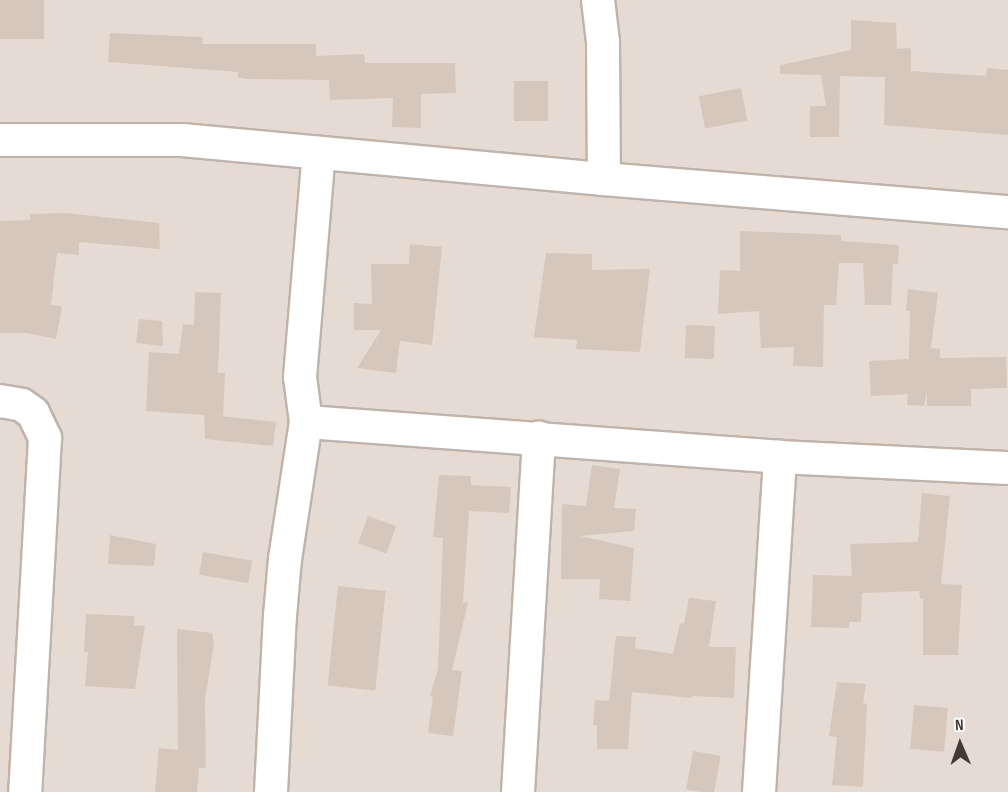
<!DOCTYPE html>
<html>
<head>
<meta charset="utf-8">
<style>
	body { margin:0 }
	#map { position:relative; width:1008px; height:792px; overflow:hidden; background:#f1ebe4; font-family:"Sofia Sans Condensed",sans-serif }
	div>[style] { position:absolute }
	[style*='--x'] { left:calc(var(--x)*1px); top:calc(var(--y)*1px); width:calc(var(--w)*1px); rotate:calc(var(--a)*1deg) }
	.residential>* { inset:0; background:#e5dbd2; transform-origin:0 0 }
	.building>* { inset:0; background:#d6c7bd; transform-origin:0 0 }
	.roads { filter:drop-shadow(2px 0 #bfb3aa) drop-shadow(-2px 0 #bfb3aa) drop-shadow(0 2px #bfb3aa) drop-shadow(0 -2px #bfb3aa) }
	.minor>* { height:32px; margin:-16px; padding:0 16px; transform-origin:16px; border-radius:16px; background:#fff }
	span { translate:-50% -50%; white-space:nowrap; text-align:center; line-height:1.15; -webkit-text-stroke:5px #fff; paint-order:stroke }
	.north { position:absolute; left:930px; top:714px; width:60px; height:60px; -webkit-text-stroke:4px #fff; paint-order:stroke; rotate:358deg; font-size:16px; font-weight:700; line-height:24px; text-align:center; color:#433a34 }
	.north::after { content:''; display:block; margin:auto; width:21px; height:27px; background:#433a34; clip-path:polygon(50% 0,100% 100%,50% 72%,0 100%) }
</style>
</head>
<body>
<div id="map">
	<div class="residential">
		<div style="left:0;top:0;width:1008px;height:792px"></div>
	</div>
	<div class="building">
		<div style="left:0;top:0;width:44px;height:39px"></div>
		<div style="clip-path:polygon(851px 20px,896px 23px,897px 49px,911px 48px,911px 71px,986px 76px,987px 68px,1008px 70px,1008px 135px,884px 125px,885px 77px,840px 76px,839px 137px,810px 137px,810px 106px,826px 106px,821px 75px,780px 74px,780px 65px,851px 50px)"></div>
		<div style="clip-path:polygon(110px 33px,203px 37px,202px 44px,316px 44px,316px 56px,364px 54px,365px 63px,455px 63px,456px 93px,421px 94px,421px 128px,392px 127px,393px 98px,330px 100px,329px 80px,246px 79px,238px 77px,238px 72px,108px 62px)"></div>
		<div style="left:514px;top:81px;width:34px;height:40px"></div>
		<div style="left:741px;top:88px;width:33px;height:43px;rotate:79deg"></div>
		<div style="clip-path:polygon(65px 213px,159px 223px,160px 249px,79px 242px,79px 255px,57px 253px,51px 305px,62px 306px,56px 339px,27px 333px,0 333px,0 221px,30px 220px,30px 214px)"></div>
		<div style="clip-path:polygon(740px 231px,841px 235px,841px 241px,899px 245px,898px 264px,893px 264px,891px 305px,865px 305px,863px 263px,839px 263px,836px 305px,824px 305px,823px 367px,793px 366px,794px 347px,761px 348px,759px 311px,718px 314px,720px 270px,740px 271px)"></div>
		<div style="clip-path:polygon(410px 244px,442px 247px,432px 345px,400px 341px,396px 373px,357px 368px,381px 330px,354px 330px,354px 303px,372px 304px,371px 264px,409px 264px)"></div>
		<div style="clip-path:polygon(546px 253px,592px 254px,592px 270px,650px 269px,640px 352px,576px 349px,577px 340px,534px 337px)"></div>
		<div style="clip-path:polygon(908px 289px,938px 293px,931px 348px,940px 349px,940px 358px,1006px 357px,1007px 388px,971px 389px,971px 406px,927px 406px,927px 392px,924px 406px,907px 405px,908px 394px,871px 396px,869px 361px,909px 359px,910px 311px,906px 311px)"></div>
		<div style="clip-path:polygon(195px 292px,221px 293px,218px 373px,225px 373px,223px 416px,211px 415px,276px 422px,273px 446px,205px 439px,204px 415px,146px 411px,149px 352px,179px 354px,183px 324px,194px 325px)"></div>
		<div style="clip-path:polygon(139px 319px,162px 321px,163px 346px,136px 343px)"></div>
		<div style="left:686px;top:325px;width:29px;height:33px;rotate:2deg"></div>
		<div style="clip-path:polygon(592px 465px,620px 469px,614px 508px,636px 509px,634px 531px,580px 536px,634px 548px,630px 601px,599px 599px,600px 579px,561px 579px,562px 504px,586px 506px)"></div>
		<div style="clip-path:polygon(439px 475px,471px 476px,471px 485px,511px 487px,509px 513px,469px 511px,463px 602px,468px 603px,452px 670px,462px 671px,453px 736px,428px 733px,433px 697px,430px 696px,438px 669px,443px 538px,433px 537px)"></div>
		<div style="clip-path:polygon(922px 493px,950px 496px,941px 584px,962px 585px,958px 655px,923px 655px,923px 598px,920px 599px,919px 591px,862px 593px,861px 622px,849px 622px,849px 628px,811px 627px,813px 575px,852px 576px,850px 544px,918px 542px)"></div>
		<div style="left:368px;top:516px;width:30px;height:29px;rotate:20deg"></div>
		<div style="clip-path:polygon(110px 535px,156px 544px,154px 566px,108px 564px)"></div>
		<div style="left:203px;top:552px;width:50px;height:23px;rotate:10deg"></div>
		<div style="left:338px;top:586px;width:48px;height:100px;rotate:6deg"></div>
		<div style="clip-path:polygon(689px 598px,716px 601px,709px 647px,736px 647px,734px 698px,692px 696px,692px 698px,632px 692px,628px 749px,597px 749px,597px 725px,593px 725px,595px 700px,609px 701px,616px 636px,636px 637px,635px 648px,673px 654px,680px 623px,684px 624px)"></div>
		<div style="clip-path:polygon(86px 614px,134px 616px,134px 625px,145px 626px,135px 689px,85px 686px,88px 652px,84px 652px)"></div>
		<div style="clip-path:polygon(177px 629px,212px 633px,214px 643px,205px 700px,206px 768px,199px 768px,197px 792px,155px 792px,159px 748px,178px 750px)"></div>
		<div style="clip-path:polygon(837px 682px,866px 684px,863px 703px,867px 704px,863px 787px,832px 785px,837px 737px,829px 736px)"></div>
		<div style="left:914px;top:705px;width:34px;height:44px;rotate:5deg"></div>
		<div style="left:693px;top:751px;width:28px;height:39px;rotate:10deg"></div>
	</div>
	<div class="roads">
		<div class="minor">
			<div style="--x:598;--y:0;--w:42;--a:83.2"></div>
			<div style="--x:603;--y:42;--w:137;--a:89.6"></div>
			<div style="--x:0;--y:140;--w:182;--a:0"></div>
			<div style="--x:182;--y:140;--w:424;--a:5.3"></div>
			<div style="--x:604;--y:179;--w:405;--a:4.7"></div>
			<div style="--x:0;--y:401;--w:22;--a:10"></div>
			<div style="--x:22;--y:405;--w:14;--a:36"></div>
			<div style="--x:33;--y:413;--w:28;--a:64"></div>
			<div style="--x:45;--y:438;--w:355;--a:93.2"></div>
			<div style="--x:306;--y:422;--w:475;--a:4.2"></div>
			<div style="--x:780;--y:457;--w:228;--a:2.8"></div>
			<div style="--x:271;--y:792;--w:176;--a:-87.1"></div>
			<div style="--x:280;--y:616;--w:57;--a:-85"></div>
			<div style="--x:285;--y:559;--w:139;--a:-81.3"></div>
			<div style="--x:306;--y:422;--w:45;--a:-97.6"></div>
			<div style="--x:300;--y:377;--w:225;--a:-85.2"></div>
			<div style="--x:518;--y:792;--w:355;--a:-86.6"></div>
			<div style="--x:759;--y:792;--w:336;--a:-86.4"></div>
		</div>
	</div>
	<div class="north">N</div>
</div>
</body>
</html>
